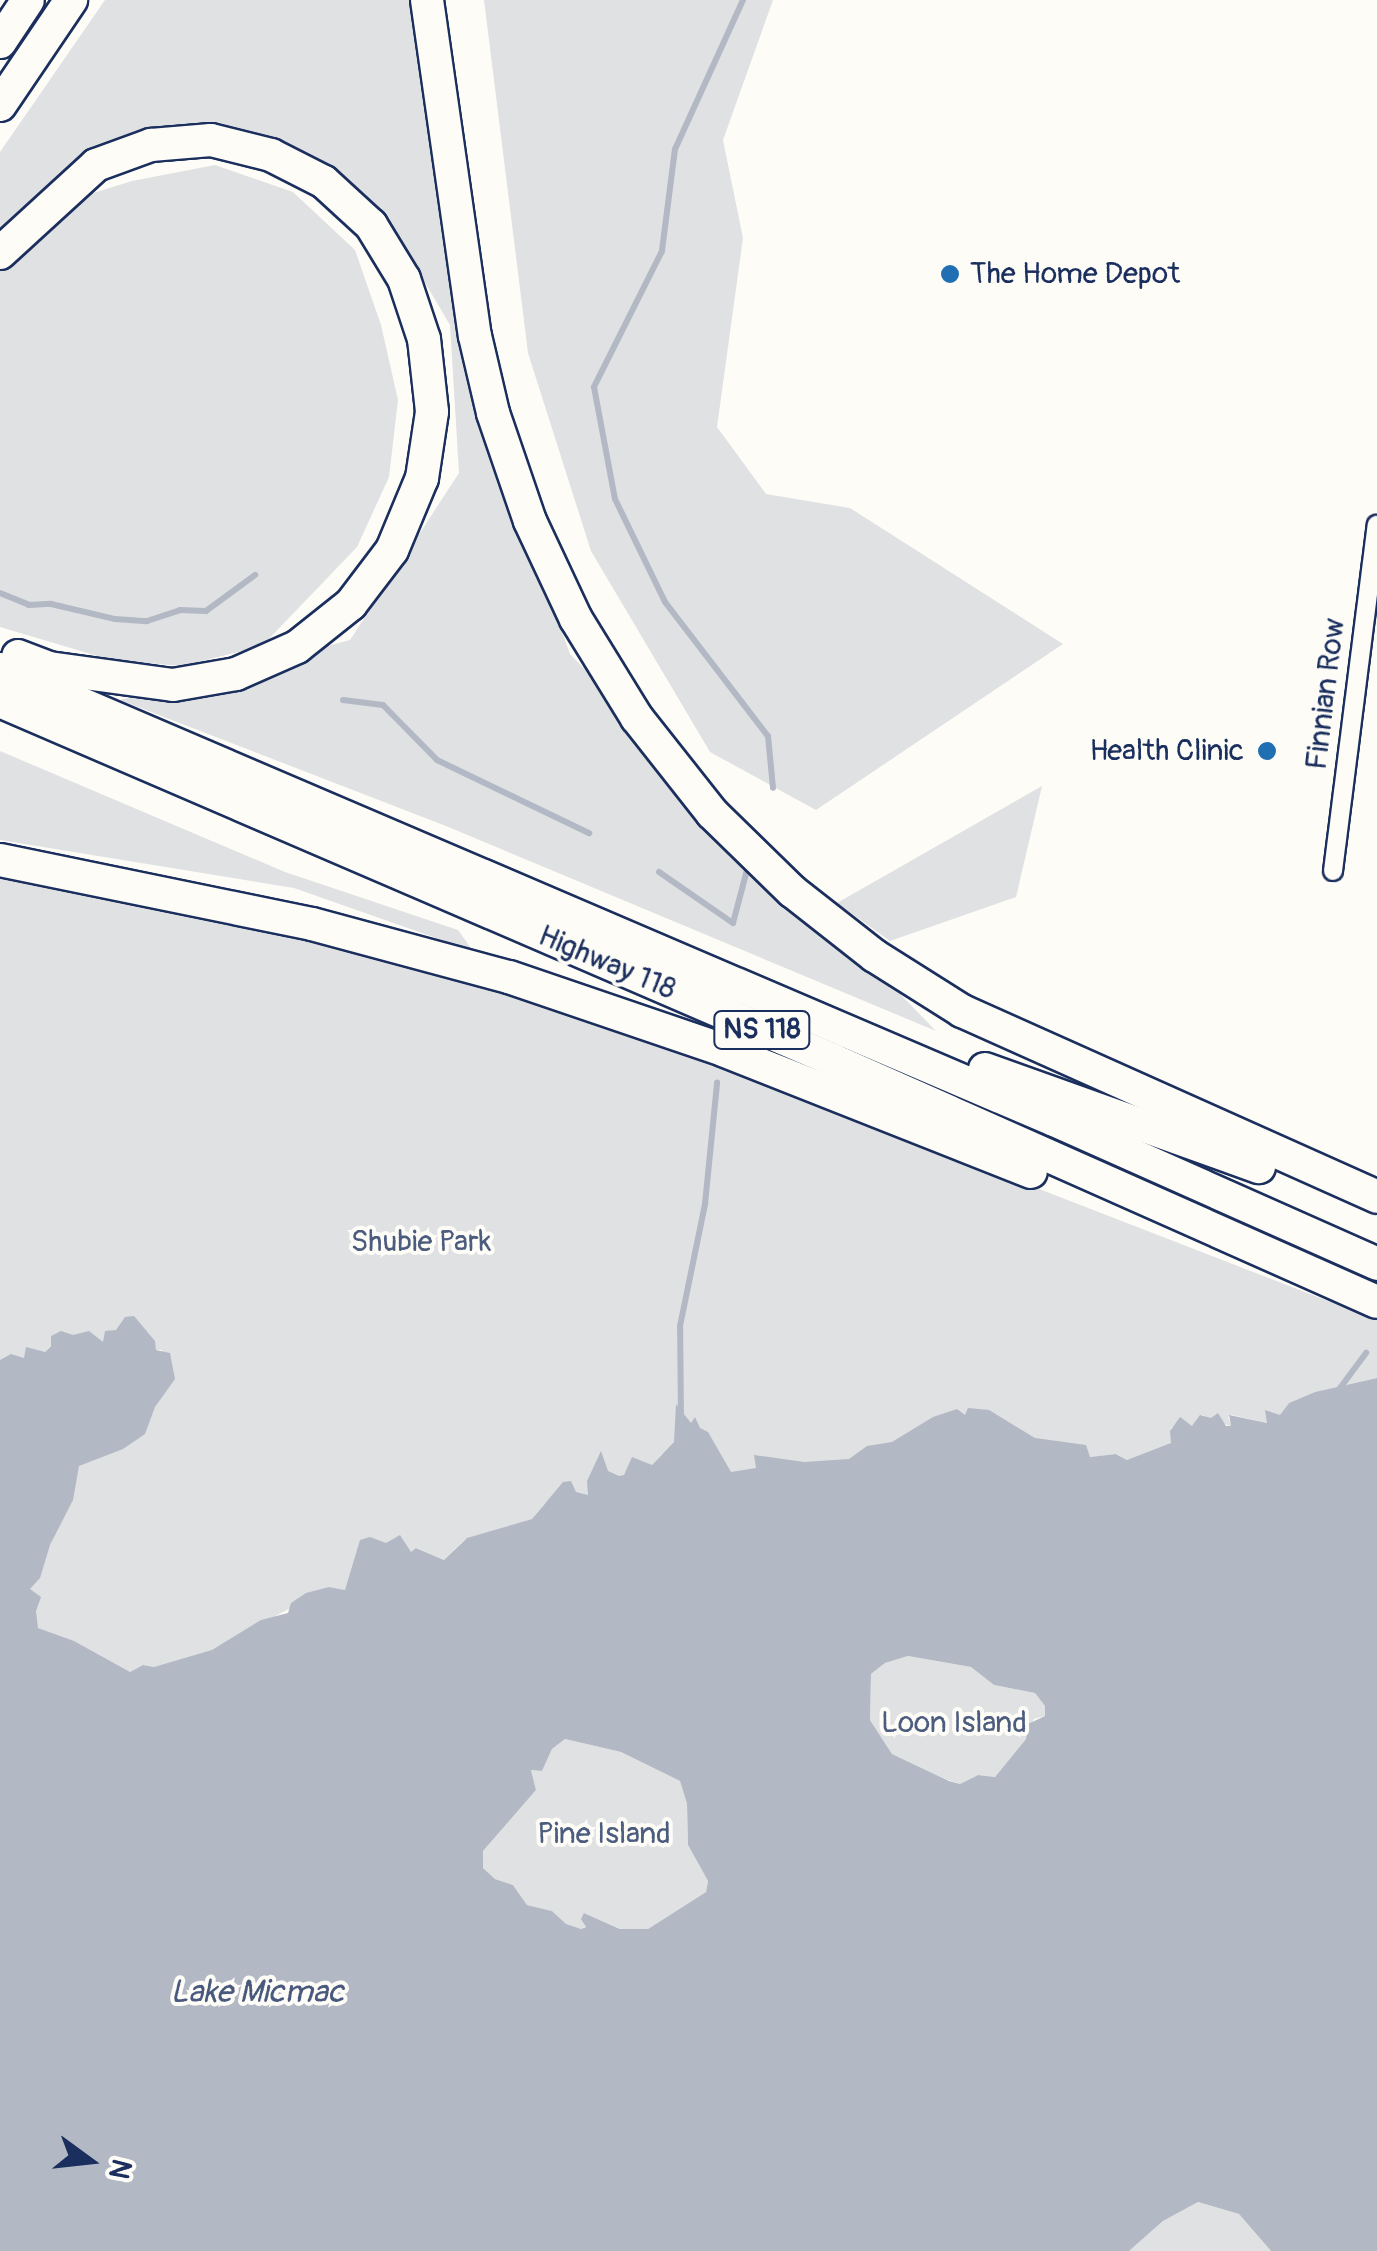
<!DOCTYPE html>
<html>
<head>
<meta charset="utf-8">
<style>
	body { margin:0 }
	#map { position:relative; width:1377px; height:2251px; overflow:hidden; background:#fdfcf7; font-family:Pangolin,sans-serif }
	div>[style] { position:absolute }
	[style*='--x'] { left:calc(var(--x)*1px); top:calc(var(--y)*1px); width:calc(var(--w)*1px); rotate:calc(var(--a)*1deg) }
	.green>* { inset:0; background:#e0e1e3 }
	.water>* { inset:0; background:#b3b8c5 }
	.stream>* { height:6px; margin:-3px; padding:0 3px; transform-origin:3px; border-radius:3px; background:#b3b8c5 }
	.roads { filter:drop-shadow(2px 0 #1b2f5e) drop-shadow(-2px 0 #1b2f5e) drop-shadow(0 2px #1b2f5e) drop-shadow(0 -2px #1b2f5e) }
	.minor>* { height:18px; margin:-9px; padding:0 9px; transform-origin:9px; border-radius:9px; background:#fdfcf7 }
	.motorway>* { height:32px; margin:-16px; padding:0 16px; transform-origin:16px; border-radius:16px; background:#fdfcf7 }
	.dots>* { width:28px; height:28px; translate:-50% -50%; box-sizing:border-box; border:5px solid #fdfcf7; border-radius:50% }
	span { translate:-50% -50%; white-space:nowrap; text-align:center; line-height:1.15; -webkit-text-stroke:8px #fdfcf7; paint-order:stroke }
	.shield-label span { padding:2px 8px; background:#fdfcf7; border:2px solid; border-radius:8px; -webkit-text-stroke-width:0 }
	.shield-label { font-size:28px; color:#1b2f5e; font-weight:700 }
	.poi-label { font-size:30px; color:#1b2f5e }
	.left { translate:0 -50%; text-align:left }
	.right { translate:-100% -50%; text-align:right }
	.street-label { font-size:30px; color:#1b2f5e }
	.park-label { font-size:30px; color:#4c5c7f }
	.water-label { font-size:32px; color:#49587d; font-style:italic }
	.north { position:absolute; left:40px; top:2111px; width:100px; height:100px; -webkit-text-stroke:8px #fdfcf7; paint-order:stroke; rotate:105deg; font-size:28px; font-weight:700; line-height:40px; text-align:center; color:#1b2f5e }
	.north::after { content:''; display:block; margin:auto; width:35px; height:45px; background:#1b2f5e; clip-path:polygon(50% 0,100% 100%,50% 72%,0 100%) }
</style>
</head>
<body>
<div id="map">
	<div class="green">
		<div style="clip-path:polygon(105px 0,414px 0,473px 390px,570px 654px,936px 1031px,446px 826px,120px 700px,350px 640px,459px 473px,450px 325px,417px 269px,331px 181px,160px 139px,0 240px,0 152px)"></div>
		<div style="clip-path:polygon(484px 0,773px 0,723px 140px,743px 238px,717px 427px,766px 494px,850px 508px,1063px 644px,816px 810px,710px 752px,591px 551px,528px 353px)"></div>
		<div style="clip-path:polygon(215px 165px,293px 192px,355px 250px,381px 325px,398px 400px,389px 477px,357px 547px,262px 646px,182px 666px,111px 660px,0 627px,0 256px,58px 204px,132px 181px)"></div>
		<div style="clip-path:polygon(0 751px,285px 872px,458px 930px,473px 951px,294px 888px,0 840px)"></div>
		<div style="clip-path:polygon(1042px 786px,1016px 897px,890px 941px,837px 903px)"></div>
		<div style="clip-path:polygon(0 858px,402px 942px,1377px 1320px,1377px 1378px,1315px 1392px,1289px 1403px,1281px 1415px,1268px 1417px,1267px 1423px,1232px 1415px,1228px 1417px,1232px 1427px,1202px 1415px,1193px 1427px,1177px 1424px,1171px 1428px,1171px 1443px,1160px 1451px,1127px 1460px,1117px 1454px,1090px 1457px,792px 1512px,662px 1454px,652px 1465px,588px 1495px,545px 1503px,532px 1519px,464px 1540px,444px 1560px,417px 1548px,412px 1552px,383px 1543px,345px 1590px,329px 1587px,204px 1655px,154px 1667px,143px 1665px,130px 1672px,108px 1670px,81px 1645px,38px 1628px,29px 1590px,30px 1560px,51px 1544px,75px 1469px,86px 1460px,106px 1455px,153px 1413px,162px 1350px,156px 1350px,149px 1333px,105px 1333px,104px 1342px,51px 1345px,45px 1352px,0 1372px)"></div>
		<div style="clip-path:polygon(908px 1656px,971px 1667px,994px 1685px,1035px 1693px,1045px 1706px,1045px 1716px,1034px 1719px,1026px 1739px,995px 1777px,978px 1775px,960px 1784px,945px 1779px,892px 1754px,870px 1720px,871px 1674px,885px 1663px)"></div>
		<div style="clip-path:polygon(565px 1739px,621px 1752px,680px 1781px,687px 1804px,688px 1845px,708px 1881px,706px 1892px,648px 1929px,621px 1929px,584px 1913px,586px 1926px,581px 1929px,566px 1925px,552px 1911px,527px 1905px,513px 1885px,495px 1879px,483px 1868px,483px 1851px,536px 1790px,531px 1770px,542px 1771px,552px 1749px)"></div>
		<div style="clip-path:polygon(1198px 2202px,1239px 2214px,1271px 2251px,1129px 2251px,1163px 2221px)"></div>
	</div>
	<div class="water">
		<div style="clip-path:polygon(evenodd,134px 1316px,155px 1341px,156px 1350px,170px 1353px,175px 1379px,155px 1407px,145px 1434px,123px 1449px,79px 1466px,73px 1500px,50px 1545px,40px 1578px,30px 1589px,41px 1597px,36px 1611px,38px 1628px,74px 1641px,130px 1672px,143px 1665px,154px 1667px,212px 1650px,261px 1620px,288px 1613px,291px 1603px,306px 1593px,329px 1587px,345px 1590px,360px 1540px,370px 1537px,386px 1543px,400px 1535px,411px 1552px,416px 1548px,444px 1560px,467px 1538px,532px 1519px,563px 1482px,571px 1481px,576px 1492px,588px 1495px,587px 1481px,601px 1451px,608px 1471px,619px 1476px,624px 1475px,632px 1457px,652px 1465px,674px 1442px,676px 1404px,691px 1423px,695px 1417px,700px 1428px,708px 1432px,731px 1472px,756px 1468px,754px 1455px,804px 1462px,849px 1459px,867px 1446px,892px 1442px,933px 1417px,957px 1409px,965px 1415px,968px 1408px,989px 1410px,1035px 1438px,1086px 1445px,1090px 1457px,1116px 1454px,1127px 1460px,1171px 1443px,1170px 1431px,1180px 1417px,1192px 1426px,1200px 1415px,1211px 1418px,1218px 1413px,1226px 1426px,1231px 1426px,1229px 1415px,1267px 1423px,1265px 1410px,1280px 1415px,1289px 1403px,1315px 1392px,1377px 1378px,1377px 2251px,1271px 2251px,1239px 2214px,1198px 2202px,1163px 2221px,1129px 2251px,0 2251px,0 1360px,11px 1354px,24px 1358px,26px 1347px,45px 1352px,51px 1346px,51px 1336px,61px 1331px,73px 1335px,89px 1331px,103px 1342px,105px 1331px,116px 1330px,125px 1317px,134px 1316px,908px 1656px,971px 1667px,994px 1685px,1035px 1693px,1045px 1706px,1045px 1716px,1028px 1724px,1026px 1739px,995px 1777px,978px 1775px,960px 1784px,949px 1781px,892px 1754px,870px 1720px,871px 1674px,885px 1663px,908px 1656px,134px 1316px,565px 1739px,621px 1752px,680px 1781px,687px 1804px,688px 1845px,708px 1881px,706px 1892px,648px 1929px,620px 1929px,584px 1913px,581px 1919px,586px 1927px,581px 1929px,566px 1924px,552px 1911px,527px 1905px,513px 1885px,495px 1879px,483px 1868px,483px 1851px,536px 1790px,531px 1770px,542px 1771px,552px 1749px,565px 1739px)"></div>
	</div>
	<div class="stream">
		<div style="--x:743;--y:0;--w:164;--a:114.5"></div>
		<div style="--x:675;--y:149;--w:103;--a:97.3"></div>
		<div style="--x:662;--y:251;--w:152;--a:116.6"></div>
		<div style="--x:594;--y:387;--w:114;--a:79.4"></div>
		<div style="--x:615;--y:499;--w:114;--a:64.1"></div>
		<div style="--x:665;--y:602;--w:169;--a:52.5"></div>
		<div style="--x:768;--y:736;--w:52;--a:84.5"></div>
		<div style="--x:0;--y:593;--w:31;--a:22"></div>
		<div style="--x:29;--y:605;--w:22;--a:-3"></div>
		<div style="--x:51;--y:604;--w:66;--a:13.2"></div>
		<div style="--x:115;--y:619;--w:32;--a:4"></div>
		<div style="--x:147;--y:621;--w:35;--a:-18"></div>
		<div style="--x:180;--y:610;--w:26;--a:2"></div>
		<div style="--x:206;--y:611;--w:61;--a:-36.3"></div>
		<div style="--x:343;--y:700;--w:40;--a:7.1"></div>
		<div style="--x:383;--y:705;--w:77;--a:45.5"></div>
		<div style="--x:437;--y:760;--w:169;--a:25.7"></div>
		<div style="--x:659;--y:872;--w:90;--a:34.6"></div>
		<div style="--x:733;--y:923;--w:55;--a:-75.2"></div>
		<div style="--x:1340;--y:1388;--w:44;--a:-53.4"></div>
		<div style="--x:681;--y:1415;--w:89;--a:-90.6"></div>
		<div style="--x:680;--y:1326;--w:125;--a:-78.4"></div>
		<div style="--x:705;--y:1204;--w:122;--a:-84.3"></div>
	</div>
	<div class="roads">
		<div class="minor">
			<div style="--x:1333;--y:871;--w:349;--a:-82.8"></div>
		</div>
		<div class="motorway">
			<div style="--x:427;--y:0;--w:339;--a:81.9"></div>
			<div style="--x:475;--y:336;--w:79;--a:76.8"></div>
			<div style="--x:493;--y:413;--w:114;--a:71.1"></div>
			<div style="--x:530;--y:521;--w:108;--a:64.9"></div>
			<div style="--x:576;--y:619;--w:116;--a:58.4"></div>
			<div style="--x:637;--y:718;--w:121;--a:51.7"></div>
			<div style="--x:712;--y:813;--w:112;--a:44.3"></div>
			<div style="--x:792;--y:891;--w:105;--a:38.1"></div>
			<div style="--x:875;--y:956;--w:103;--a:32.3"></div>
			<div style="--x:962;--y:1011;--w:455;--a:24.1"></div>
			<div style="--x:0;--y:42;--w:50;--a:-56.3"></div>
			<div style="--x:0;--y:105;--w:127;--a:-55.9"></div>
			<div style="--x:0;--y:253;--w:130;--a:-42.5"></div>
			<div style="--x:96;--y:165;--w:59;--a:-20"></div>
			<div style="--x:151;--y:145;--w:60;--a:-4.8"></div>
			<div style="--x:211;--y:140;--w:62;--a:14"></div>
			<div style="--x:271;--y:155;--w:59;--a:27"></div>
			<div style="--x:324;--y:182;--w:64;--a:42.5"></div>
			<div style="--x:371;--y:225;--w:63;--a:58.6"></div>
			<div style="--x:404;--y:279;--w:63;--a:71.6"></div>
			<div style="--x:424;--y:339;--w:73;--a:83.7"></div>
			<div style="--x:432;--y:412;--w:67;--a:98.6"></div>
			<div style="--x:422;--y:478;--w:78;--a:112.6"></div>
			<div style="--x:392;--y:550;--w:68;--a:127.2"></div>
			<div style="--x:351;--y:604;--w:69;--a:141.5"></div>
			<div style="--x:297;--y:647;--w:67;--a:156.1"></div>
			<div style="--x:236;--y:674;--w:64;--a:170.1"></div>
			<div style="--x:173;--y:685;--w:125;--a:-172.2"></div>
			<div style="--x:49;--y:668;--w:33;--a:-159"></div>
			<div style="--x:0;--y:669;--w:1146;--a:23.17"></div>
			<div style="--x:1054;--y:1120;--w:354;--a:24"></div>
			<div style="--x:0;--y:701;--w:907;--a:23.31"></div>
			<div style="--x:833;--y:1060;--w:595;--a:23.98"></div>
			<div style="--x:0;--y:860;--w:318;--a:11.6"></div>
			<div style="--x:312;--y:924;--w:204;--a:15.1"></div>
			<div style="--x:509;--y:977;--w:226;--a:18.8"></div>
			<div style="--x:723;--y:1050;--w:331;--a:21.6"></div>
			<div style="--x:985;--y:1069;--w:291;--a:19.7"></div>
		</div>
	</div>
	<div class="dots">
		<div style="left:950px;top:274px;background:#1f6fb2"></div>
		<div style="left:1267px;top:751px;background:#1f6fb2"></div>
	</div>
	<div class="shield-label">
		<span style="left:762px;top:1030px">NS 118</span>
	</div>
	<div class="poi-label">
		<span class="left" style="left:970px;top:274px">The Home Depot</span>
		<span class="right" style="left:1244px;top:751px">Health Clinic</span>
	</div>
	<div class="street-label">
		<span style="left:1326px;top:694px;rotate:-83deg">Finnian Row</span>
		<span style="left:607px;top:963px;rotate:23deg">Highway 118</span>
	</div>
	<div class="park-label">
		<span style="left:421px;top:1242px">Shubie Park</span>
		<span style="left:954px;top:1723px">Loon Island</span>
		<span style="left:604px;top:1834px">Pine Island</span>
	</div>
	<div class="water-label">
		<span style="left:257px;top:1992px">Lake Micmac</span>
	</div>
	<div class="north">N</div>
</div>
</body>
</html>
